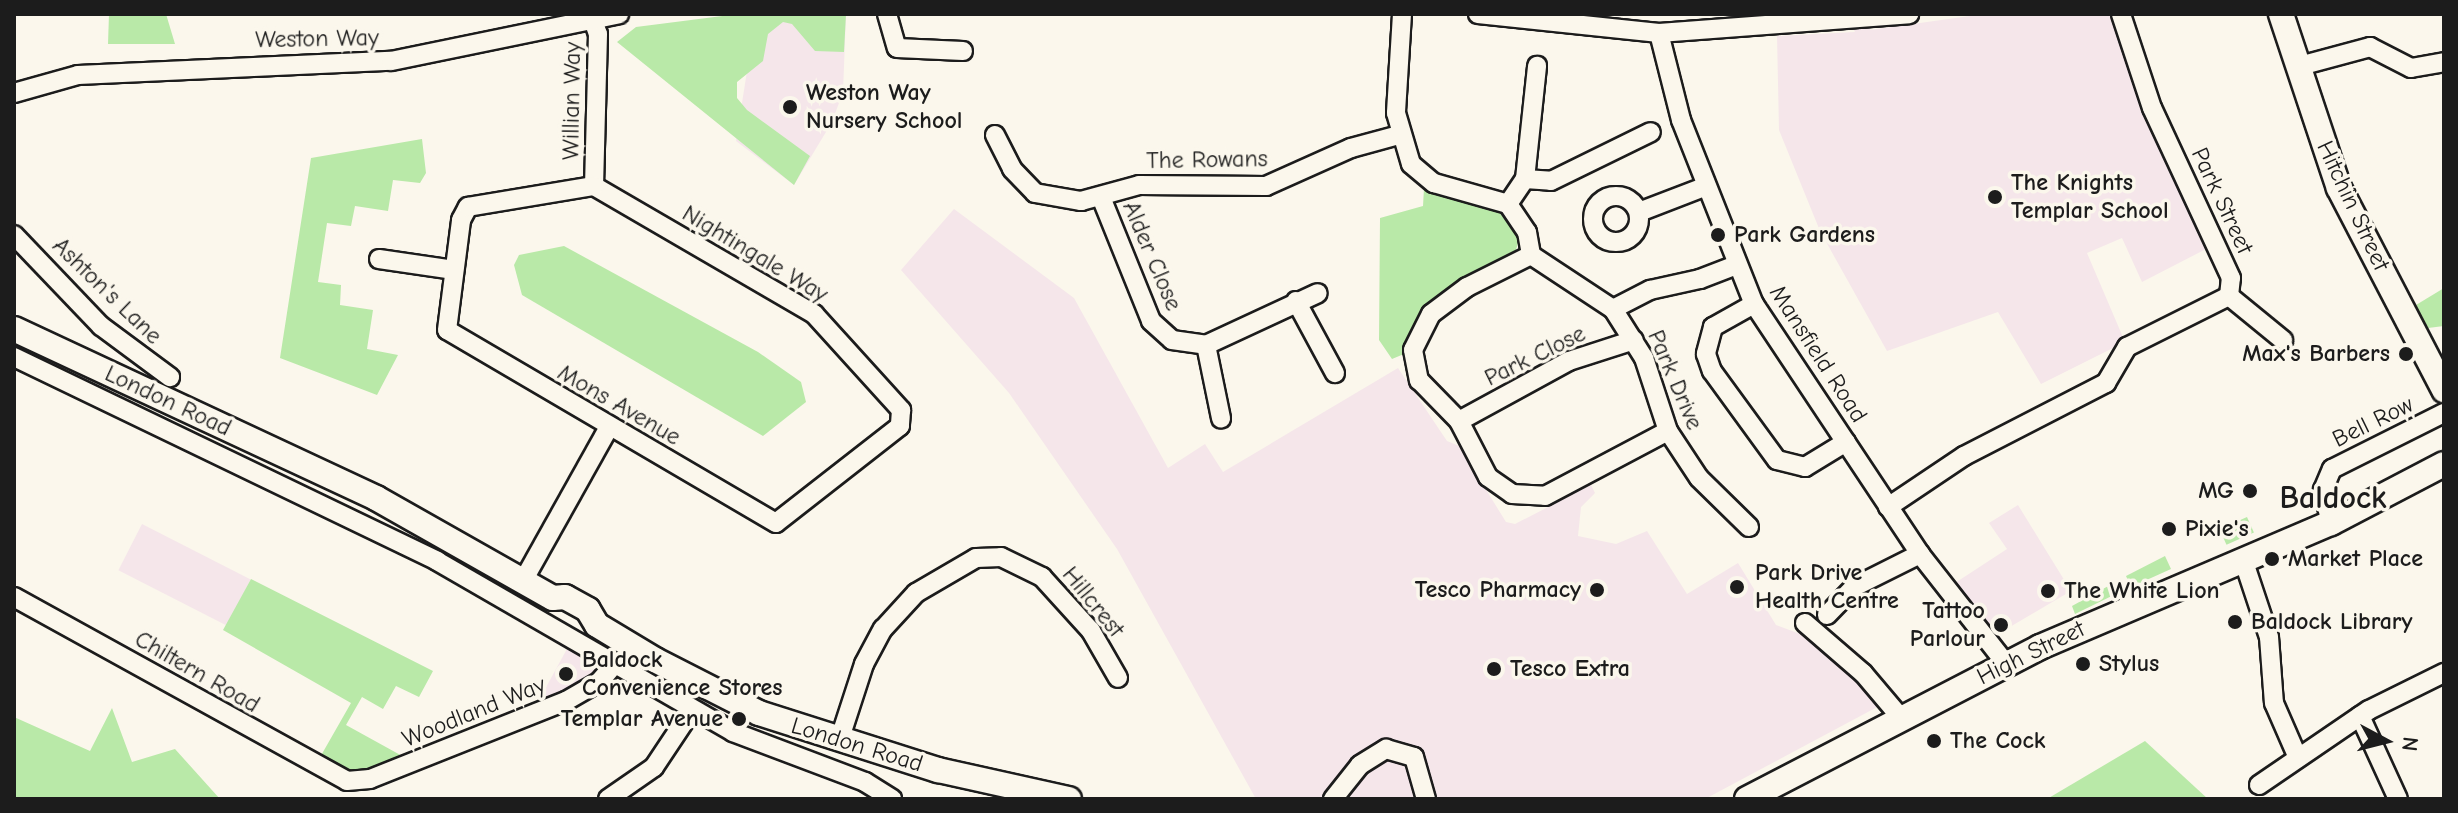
<!DOCTYPE html>
<html>
<head>
<meta charset="utf-8">
<style>
	body { margin:0 }
	#map { position:relative; width:2458px; height:813px; overflow:hidden; background:#fbf7ec; font-family:"Comic Neue",sans-serif }
	div>[style] { position:absolute }
	[style*='--x'] { left:calc(var(--x)*1px); top:calc(var(--y)*1px); width:calc(var(--w)*1px); rotate:calc(var(--a)*1deg) }
	.built>* { inset:0; background:#f5e6ea; transform-origin:0 0 }
	.green>* { inset:0; background:#b9e9a8; transform-origin:0 0 }
	.roads { filter:drop-shadow(2px 0 #1c1c1c) drop-shadow(-2px 0 #1c1c1c) drop-shadow(0 2px #1c1c1c) drop-shadow(0 -2px #1c1c1c) }
	.minor>* { height:18px; margin:-9px; padding:0 9px; transform-origin:9px; border-radius:9px; background:#fbf7ec }
	.minor>.ring { margin:-9px; padding:0; box-sizing:content-box; background:none; border:18px solid #fbf7ec; border-radius:50% }
	.major>* { height:24px; margin:-12px; padding:0 12px; transform-origin:12px; border-radius:12px; background:#fbf7ec }
	.dots>* { width:22px; height:22px; translate:-50% -50%; box-sizing:border-box; border:4px solid #fbf7ec; border-radius:50% }
	span { translate:-50% -50%; white-space:nowrap; text-align:center; line-height:1.15; -webkit-text-stroke:7px #fbf7ec; paint-order:stroke }
	.street-label { font-size:24px; color:#1c1c1c }
	.poi-label { font-size:24px; color:#1c1c1c; font-weight:700 }
	.left { translate:0 -50%; text-align:left }
	.right { translate:-100% -50%; text-align:right }
	.district-label { font-size:32px; color:#1c1c1c; font-weight:700 }
	.frame { position:absolute; inset:0; border:16px solid #1c1c1c; pointer-events:none }
	.north { position:absolute; left:2346px; top:701px; width:80px; height:80px; -webkit-text-stroke:6px #fbf7ec; paint-order:stroke; rotate:97deg; font-size:22px; font-weight:700; line-height:32px; text-align:center; color:#1c1c1c }
	.north::after { content:''; display:block; margin:auto; width:28px; height:36px; background:#1c1c1c; clip-path:polygon(50% 0,100% 100%,50% 72%,0 100%) }
</style>
</head>
<body>
<div id="map">
	<div class="built">
		<div style="clip-path:polygon(756px 14px,846px 14px,843px 92px,832px 122px,794px 185px,736px 141px)"></div>
		<div style="clip-path:polygon(1984px 14px,2116px 14px,2145px 115px,2208px 248px,2142px 282px,2122px 238px,2087px 253px,2125px 342px,2041px 384px,1998px 312px,1887px 351px,1820px 231px,1779px 130px,1777px 36px,1855px 32px,1853px 28px,1871px 25px,1870px 30px)"></div>
		<div style="clip-path:polygon(954px 209px,1074px 298px,1168px 468px,1205px 444px,1223px 472px,1398px 368px,1447px 441px,1459px 446px,1506px 522px,1515px 524px,1591px 485px,1595px 493px,1581px 507px,1578px 536px,1616px 544px,1647px 531px,1687px 594px,1738px 563px,1776px 625px,1811px 638px,1881px 705px,1705px 799px,1256px 799px,1117px 549px,1009px 393px,901px 270px)"></div>
		<div style="clip-path:polygon(2018px 505px,2071px 591px,1998px 634px,1955px 583px,2007px 549px,1989px 523px)"></div>
		<div style="left:142px;top:524px;width:122px;height:52px;rotate:27deg"></div>
		<div style="clip-path:polygon(568px 647px,598px 664px,598px 673px,569px 692px,538px 702px)"></div>
	</div>
	<div class="green">
		<div style="clip-path:polygon(109px 14px,166px 14px,175px 44px,108px 44px)"></div>
		<div style="clip-path:polygon(738px 14px,846px 14px,844px 52px,815px 51px,792px 24px,783px 22px,768px 34px,763px 61px,737px 82px,737px 98px,747px 110px,810px 156px,794px 185px,617px 42px,636px 27px)"></div>
		<div style="clip-path:polygon(422px 139px,426px 173px,420px 183px,393px 180px,388px 211px,355px 206px,351px 226px,327px 223px,318px 282px,341px 285px,340px 305px,373px 310px,367px 349px,398px 355px,377px 395px,280px 358px,311px 158px)"></div>
		<div style="clip-path:polygon(1424px 188px,1502px 210px,1520px 237px,1514px 256px,1416px 325px,1404px 354px,1392px 359px,1379px 340px,1380px 218px,1423px 206px)"></div>
		<div style="clip-path:polygon(564px 246px,758px 352px,801px 382px,806px 402px,763px 436px,522px 295px,514px 265px,519px 255px)"></div>
		<div style="clip-path:polygon(2444px 288px,2444px 326px,2428px 328px,2416px 305px)"></div>
		<div style="left:2247px;top:517px;width:17px;height:30px;rotate:66deg"></div>
		<div style="clip-path:polygon(2165px 556px,2171px 569px,2131px 587px,2126px 576px)"></div>
		<div style="clip-path:polygon(251px 579px,433px 671px,419px 697px,396px 686px,383px 709px,362px 697px,346px 725px,404px 757px,348px 775px,319px 759px,351px 703px,223px 630px)"></div>
		<div style="clip-path:polygon(2121px 579px,2126px 589px,2075px 614px,2072px 606px)"></div>
		<div style="clip-path:polygon(112px 708px,132px 762px,175px 749px,220px 799px,14px 799px,14px 717px,90px 751px)"></div>
		<div style="clip-path:polygon(2145px 741px,2208px 799px,2047px 799px)"></div>
	</div>
	<div class="roads">
		<div class="minor">
			<div style="--x:591;--y:14;--w:21;--a:71"></div>
			<div style="--x:598;--y:34;--w:152;--a:91.5"></div>
			<div style="--x:887;--y:14;--w:35;--a:74"></div>
			<div style="--x:897;--y:48;--w:66;--a:2.6"></div>
			<div style="--x:1402;--y:14;--w:99;--a:93.5"></div>
			<div style="--x:1396;--y:113;--w:53;--a:73.6"></div>
			<div style="--x:1411;--y:164;--w:30;--a:40"></div>
			<div style="--x:1434;--y:183;--w:77;--a:15.8"></div>
			<div style="--x:1508;--y:204;--w:34;--a:56"></div>
			<div style="--x:1527;--y:232;--w:23;--a:80"></div>
			<div style="--x:1531;--y:255;--w:98;--a:33.4"></div>
			<div style="--x:1613;--y:309;--w:58;--a:57.7"></div>
			<div style="--x:1644;--y:358;--w:77;--a:71.8"></div>
			<div style="--x:1668;--y:431;--w:56;--a:56.6"></div>
			<div style="--x:1699;--y:478;--w:70;--a:44.4"></div>
			<div style="--x:1478;--y:14;--w:182;--a:6"></div>
			<div style="--x:1659;--y:33;--w:251;--a:-4.3"></div>
			<div style="--x:1659;--y:33;--w:90;--a:75.8"></div>
			<div style="--x:1681;--y:120;--w:198;--a:68.4"></div>
			<div style="--x:1754;--y:304;--w:300;--a:56.4"></div>
			<div style="--x:1920;--y:554;--w:141;--a:51.9"></div>
			<div style="--x:2296;--y:67;--w:77;--a:-15.1"></div>
			<div style="--x:2370;--y:47;--w:46;--a:27.1"></div>
			<div style="--x:2411;--y:68;--w:34;--a:-10"></div>
			<div style="--x:14;--y:93;--w:66;--a:-15.7"></div>
			<div style="--x:78;--y:75;--w:313;--a:-2.6"></div>
			<div style="--x:391;--y:61;--w:233;--a:-11.6"></div>
			<div style="--x:995;--y:135;--w:38;--a:63"></div>
			<div style="--x:1012;--y:169;--w:33;--a:46"></div>
			<div style="--x:1035;--y:193;--w:47;--a:9.9"></div>
			<div style="--x:1081;--y:201;--w:60;--a:-15.4"></div>
			<div style="--x:1139;--y:185;--w:127;--a:0.5"></div>
			<div style="--x:1266;--y:186;--w:93;--a:-24.1"></div>
			<div style="--x:1351;--y:148;--w:50;--a:-15.2"></div>
			<div style="--x:1525;--y:179;--w:114;--a:-83.9"></div>
			<div style="--x:594;--y:186;--w:255;--a:30.2"></div>
			<div style="--x:814;--y:314;--w:130;--a:47.8"></div>
			<div style="--x:901;--y:410;--w:16;--a:94"></div>
			<div style="--x:900;--y:426;--w:157;--a:142"></div>
			<div style="--x:776;--y:523;--w:381;--a:-149.6"></div>
			<div style="--x:447;--y:330;--w:111;--a:-82.7"></div>
			<div style="--x:461;--y:220;--w:15;--a:-62"></div>
			<div style="--x:468;--y:207;--w:128;--a:-9.5"></div>
			<div class="ring" style="left:1593px;top:196px;width:28px;height:28px"></div>
			<div style="--x:1101;--y:197;--w:134;--a:68"></div>
			<div style="--x:1151;--y:321;--w:28;--a:42"></div>
			<div style="--x:1172;--y:340;--w:34;--a:8"></div>
			<div style="--x:1206;--y:345;--w:123;--a:-24.9"></div>
			<div style="--x:1508;--y:204;--w:30;--a:-56"></div>
			<div style="--x:1525;--y:179;--w:26;--a:4"></div>
			<div style="--x:1551;--y:181;--w:111;--a:-26.1"></div>
			<div style="--x:1639;--y:212;--w:70;--a:-21"></div>
			<div style="--x:14;--y:235;--w:126;--a:46.3"></div>
			<div style="--x:101;--y:326;--w:86;--a:36.5"></div>
			<div style="--x:1531;--y:255;--w:72;--a:153.4"></div>
			<div style="--x:1467;--y:287;--w:45;--a:143.1"></div>
			<div style="--x:1431;--y:314;--w:40;--a:116.6"></div>
			<div style="--x:1413;--y:350;--w:31;--a:79"></div>
			<div style="--x:1419;--y:380;--w:57;--a:45.7"></div>
			<div style="--x:1459;--y:421;--w:63;--a:62.6"></div>
			<div style="--x:1488;--y:477;--w:29;--a:35"></div>
			<div style="--x:1512;--y:494;--w:33;--a:3"></div>
			<div style="--x:1545;--y:496;--w:139;--a:-27.9"></div>
			<div style="--x:379;--y:259;--w:76;--a:8.3"></div>
			<div style="--x:2229;--y:296;--w:70;--a:39.2"></div>
			<div style="--x:1296;--y:301;--w:82;--a:61.6"></div>
			<div style="--x:1754;--y:304;--w:47;--a:150.7"></div>
			<div style="--x:1713;--y:327;--w:28;--a:105"></div>
			<div style="--x:1706;--y:354;--w:18;--a:71"></div>
			<div style="--x:1712;--y:371;--w:110;--a:53.9"></div>
			<div style="--x:1777;--y:460;--w:29;--a:14"></div>
			<div style="--x:1805;--y:467;--w:48;--a:-31.4"></div>
			<div style="--x:1613;--y:309;--w:42;--a:-27.2"></div>
			<div style="--x:1650;--y:290;--w:51;--a:-12.4"></div>
			<div style="--x:1700;--y:279;--w:39;--a:-21"></div>
			<div style="--x:1206;--y:345;--w:75;--a:78.4"></div>
			<div style="--x:14;--y:357;--w:470;--a:25.7"></div>
			<div style="--x:437;--y:561;--w:342;--a:30"></div>
			<div style="--x:733;--y:732;--w:141;--a:20.7"></div>
			<div style="--x:865;--y:782;--w:32;--a:32"></div>
			<div style="--x:1459;--y:421;--w:125;--a:-28.6"></div>
			<div style="--x:1569;--y:361;--w:68;--a:-17.9"></div>
			<div style="--x:1888;--y:507;--w:92;--a:-33.9"></div>
			<div style="--x:1964;--y:456;--w:160;--a:-27.2"></div>
			<div style="--x:2106;--y:383;--w:42;--a:-59.7"></div>
			<div style="--x:2127;--y:347;--w:114;--a:-26.6"></div>
			<div style="--x:2229;--y:296;--w:18;--a:-84"></div>
			<div style="--x:2231;--y:278;--w:187;--a:-114.9"></div>
			<div style="--x:2152;--y:108;--w:99;--a:-108.3"></div>
			<div style="--x:2331;--y:523;--w:34;--a:-104"></div>
			<div style="--x:2323;--y:490;--w:23;--a:-67"></div>
			<div style="--x:2332;--y:469;--w:125;--a:-26.6"></div>
			<div style="--x:2243;--y:559;--w:82;--a:71.6"></div>
			<div style="--x:2269;--y:637;--w:66;--a:85.7"></div>
			<div style="--x:2274;--y:703;--w:60;--a:66.4"></div>
			<div style="--x:523;--y:581;--w:176;--a:-60.8"></div>
			<div style="--x:14;--y:597;--w:380;--a:28.9"></div>
			<div style="--x:347;--y:781;--w:23;--a:-5"></div>
			<div style="--x:370;--y:779;--w:211;--a:-21.7"></div>
			<div style="--x:566;--y:701;--w:39;--a:-30"></div>
			<div style="--x:600;--y:681;--w:23;--a:-49"></div>
			<div style="--x:1827;--y:615;--w:39;--a:-46"></div>
			<div style="--x:1854;--y:587;--w:74;--a:-26.6"></div>
			<div style="--x:1805;--y:623;--w:77;--a:40.8"></div>
			<div style="--x:1863;--y:673;--w:59;--a:49.8"></div>
			<div style="--x:2360;--y:716;--w:91;--a:65.4"></div>
			<div style="--x:839;--y:741;--w:81;--a:-72"></div>
			<div style="--x:864;--y:664;--w:40;--a:-62"></div>
			<div style="--x:883;--y:629;--w:49;--a:-47.5"></div>
			<div style="--x:916;--y:593;--w:69;--a:-30.3"></div>
			<div style="--x:976;--y:558;--w:25;--a:-2"></div>
			<div style="--x:1001;--y:557;--w:46;--a:26"></div>
			<div style="--x:1042;--y:577;--w:73;--a:47.8"></div>
			<div style="--x:1091;--y:631;--w:54;--a:60.1"></div>
			<div style="--x:2259;--y:785;--w:133;--a:-34.3"></div>
			<div style="--x:2369;--y:710;--w:84;--a:-26.3"></div>
			<div style="--x:608;--y:799;--w:56;--a:-34.8"></div>
			<div style="--x:654;--y:767;--w:69;--a:-56.3"></div>
			<div style="--x:1333;--y:799;--w:43;--a:-51.5"></div>
			<div style="--x:1360;--y:765;--w:31;--a:-32"></div>
			<div style="--x:1386;--y:749;--w:29;--a:16"></div>
			<div style="--x:1414;--y:757;--w:44;--a:74.1"></div>
		</div>
		<div class="major">
			<div style="--x:2281;--y:14;--w:183;--a:71.6"></div>
			<div style="--x:2339;--y:188;--w:228;--a:62.5"></div>
			<div style="--x:14;--y:329;--w:400;--a:25"></div>
			<div style="--x:376;--y:498;--w:203;--a:29.5"></div>
			<div style="--x:553;--y:598;--w:12;--a:-5"></div>
			<div style="--x:565;--y:597;--w:26;--a:29"></div>
			<div style="--x:588;--y:610;--w:17;--a:59"></div>
			<div style="--x:597;--y:625;--w:68;--a:31.1"></div>
			<div style="--x:655;--y:660;--w:117;--a:27"></div>
			<div style="--x:759;--y:713;--w:188;--a:17.7"></div>
			<div style="--x:938;--y:770;--w:134;--a:12.5"></div>
			<div style="--x:1747;--y:799;--w:330;--a:-27.4"></div>
			<div style="--x:2040;--y:647;--w:316;--a:-23.1"></div>
			<div style="--x:2331;--y:523;--w:127;--a:-27.6"></div>
		</div>
	</div>
	<div class="dots">
		<div style="left:790px;top:107px;background:#1c1c1c"></div>
		<div style="left:1995px;top:197px;background:#1c1c1c"></div>
		<div style="left:1718px;top:235px;background:#1c1c1c"></div>
		<div style="left:2406px;top:354px;background:#1c1c1c"></div>
		<div style="left:2250px;top:491px;background:#1c1c1c"></div>
		<div style="left:2169px;top:529px;background:#1c1c1c"></div>
		<div style="left:2272px;top:559px;background:#1c1c1c"></div>
		<div style="left:1737px;top:587px;background:#1c1c1c"></div>
		<div style="left:1597px;top:590px;background:#1c1c1c"></div>
		<div style="left:2048px;top:591px;background:#1c1c1c"></div>
		<div style="left:2235px;top:622px;background:#1c1c1c"></div>
		<div style="left:2001px;top:625px;background:#1c1c1c"></div>
		<div style="left:2083px;top:664px;background:#1c1c1c"></div>
		<div style="left:1494px;top:669px;background:#1c1c1c"></div>
		<div style="left:566px;top:674px;background:#1c1c1c"></div>
		<div style="left:739px;top:719px;background:#1c1c1c"></div>
		<div style="left:1934px;top:741px;background:#1c1c1c"></div>
	</div>
	<div class="street-label">
		<span style="left:317px;top:39px;rotate:-1deg">Weston Way</span>
		<span style="left:572px;top:101px;rotate:-89deg">Willian Way</span>
		<span style="left:1207px;top:160px;rotate:-1deg">The Rowans</span>
		<span style="left:2222px;top:201px;rotate:65deg">Park Street</span>
		<span style="left:2353px;top:206px;rotate:65deg">Hitchin Street</span>
		<span style="left:755px;top:254px;rotate:31deg">Nightingale Way</span>
		<span style="left:1152px;top:256px;rotate:67deg">Alder Close</span>
		<span style="left:107px;top:291px;rotate:44deg">Ashton's Lane</span>
		<span style="left:1818px;top:354px;rotate:57deg">Mansfield Road</span>
		<span style="left:1535px;top:356px;rotate:-26deg">Park Close</span>
		<span style="left:1675px;top:380px;rotate:67deg">Park Drive</span>
		<span style="left:168px;top:401px;rotate:25deg">London Road</span>
		<span style="left:619px;top:405px;rotate:30deg">Mons Avenue</span>
		<span style="left:2373px;top:422px;rotate:-26deg">Bell Row</span>
		<span style="left:1093px;top:602px;rotate:51deg">Hillcrest</span>
		<span style="left:2031px;top:653px;rotate:-26deg">High Street</span>
		<span style="left:197px;top:672px;rotate:30deg">Chiltern Road</span>
		<span style="left:474px;top:712px;rotate:-22deg">Woodland Way</span>
		<span style="left:857px;top:745px;rotate:17deg">London Road</span>
	</div>
	<div class="poi-label">
		<span class="left" style="left:806px;top:107px">Weston Way<br>Nursery School</span>
		<span class="left" style="left:2011px;top:197px">The Knights<br>Templar School</span>
		<span class="left" style="left:1734px;top:235px">Park Gardens</span>
		<span class="right" style="left:2390px;top:354px">Max's Barbers</span>
		<span class="right" style="left:2234px;top:491px">MG</span>
		<span class="left" style="left:2185px;top:529px">Pixie's</span>
		<span class="left" style="left:2288px;top:559px">Market Place</span>
		<span class="left" style="left:1755px;top:587px">Park Drive<br>Health Centre</span>
		<span class="right" style="left:1581px;top:590px">Tesco Pharmacy</span>
		<span class="left" style="left:2064px;top:591px">The White Lion</span>
		<span class="right" style="left:1985px;top:625px">Tattoo<br>Parlour</span>
		<span class="left" style="left:2251px;top:622px">Baldock Library</span>
		<span class="left" style="left:582px;top:674px">Baldock<br>Convenience Stores</span>
		<span class="left" style="left:2099px;top:664px">Stylus</span>
		<span class="left" style="left:1510px;top:669px">Tesco Extra</span>
		<span class="right" style="left:723px;top:719px">Templar Avenue</span>
		<span class="left" style="left:1950px;top:741px">The Cock</span>
	</div>
	<div class="district-label">
		<span style="left:2333px;top:498px">Baldock</span>
	</div>
	<div class="frame"></div>
	<div class="north">N</div>
</div>
</body>
</html>
